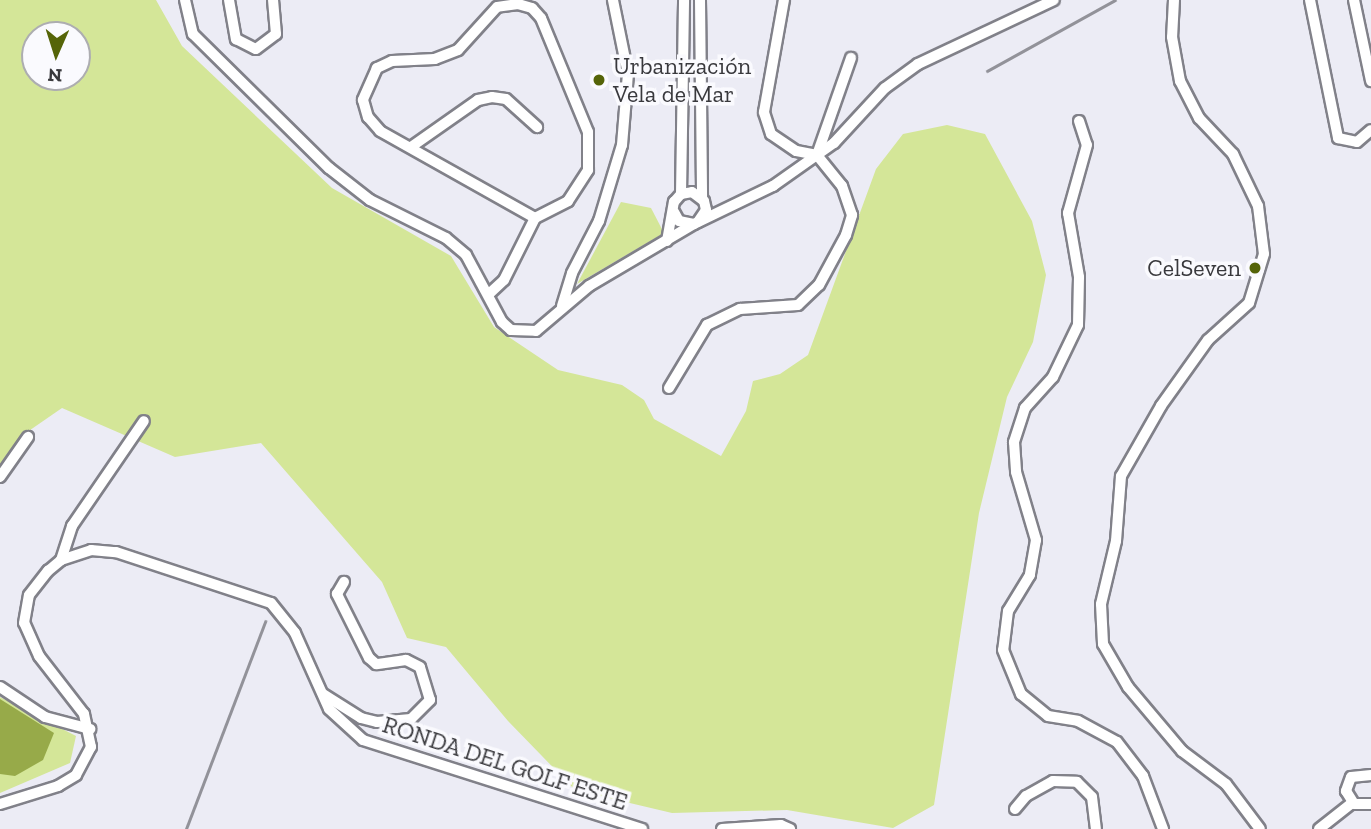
<!DOCTYPE html>
<html>
<head>
<meta charset="utf-8">
<style>
	body { margin:0 }
	#map { position:relative; width:1371px; height:829px; overflow:hidden; background:#ececf5; font-family:"Zilla Slab",serif }
	div>[style] { position:absolute }
	[style*='--x'] { left:calc(var(--x)*1px); top:calc(var(--y)*1px); width:calc(var(--w)*1px); rotate:calc(var(--a)*1deg) }
	.green>* { inset:0; background:#d4e698 }
	.water>* { inset:0; background:#97aa49 }
	.roads { filter:drop-shadow(2px 0 #818189) drop-shadow(-2px 0 #818189) drop-shadow(0 2px #818189) drop-shadow(0 -2px #818189) }
	.street>* { height:10px; margin:-5px; padding:0 5px; transform-origin:5px; border-radius:5px; background:#fff }
	.rail>* { height:2.5px; margin:-1.25px; padding:0 1.25px; transform-origin:1.25px; border-radius:1.25px; background:#929299 }
	.dots>* { width:19px; height:19px; translate:-50% -50%; box-sizing:border-box; border:4px solid #fafafe; border-radius:50% }
	span { translate:-50% -50%; white-space:nowrap; text-align:center; line-height:1.15; -webkit-text-stroke:7px #fafafe; paint-order:stroke }
	.poi-label { font-size:24px; color:#39393d }
	.left { translate:0 -50%; text-align:left }
	.right { translate:-100% -50%; text-align:right }
	.street-label { font-size:24px; color:#39393d }
	.north { position:absolute; left:21px; top:21px; width:70px; height:70px; box-sizing:border-box; background:#fafafe; border:2px solid #adadb1; border-radius:50%; rotate:183deg; font-size:19px; font-weight:700; line-height:28px; text-align:center; color:#39393d }
	.north::after { content:''; display:block; margin:auto; width:24px; height:32px; background:#556408; clip-path:polygon(50% 0,100% 100%,50% 72%,0 100%) }
</style>
</head>
<body>
<div id="map">
	<div class="green">
		<div style="clip-path:polygon(evenodd,0 0,156px 0,182px 46px,332px 188px,451px 256px,494px 327px,558px 370px,622px 385px,644px 400px,654px 419px,721px 456px,746px 411px,753px 381px,780px 374px,808px 355px,876px 169px,903px 134px,947px 125px,985px 134px,1032px 221px,1046px 275px,1033px 342px,1007px 397px,979px 513px,934px 805px,893px 828px,787px 810px,672px 813px,575px 790px,508px 721px,446px 647px,407px 638px,382px 582px,261px 443px,175px 457px,62px 408px,20px 437px,0 468px,0 0,35px 35px,77px 35px,77px 77px,35px 77px,35px 35px)"></div>
		<div style="clip-path:polygon(621px 202px,651px 208px,664px 233px,577px 284px)"></div>
		<div style="clip-path:polygon(0 697px,76px 736px,70px 763px,0 793px)"></div>
	</div>
	<div class="water">
		<div style="clip-path:polygon(0 699px,54px 733px,43px 760px,15px 776px,0 774px)"></div>
	</div>
	<div class="roads">
		<div class="street">
			<div style="--x:185;--y:0;--w:35;--a:77"></div>
			<div style="--x:193;--y:34;--w:191;--a:44.6"></div>
			<div style="--x:329;--y:168;--w:52;--a:38"></div>
			<div style="--x:370;--y:200;--w:85;--a:26.6"></div>
			<div style="--x:446;--y:238;--w:26;--a:40"></div>
			<div style="--x:466;--y:255;--w:76;--a:61.8"></div>
			<div style="--x:502;--y:322;--w:12;--a:42"></div>
			<div style="--x:511;--y:330;--w:25;--a:2"></div>
			<div style="--x:536;--y:331;--w:70;--a:-40.3"></div>
			<div style="--x:589;--y:286;--w:122;--a:-30.6"></div>
			<div style="--x:229;--y:0;--w:40;--a:80"></div>
			<div style="--x:236;--y:39;--w:22;--a:27"></div>
			<div style="--x:256;--y:49;--w:25;--a:-37"></div>
			<div style="--x:276;--y:34;--w:34;--a:-95"></div>
			<div style="--x:700;--y:0;--w:197;--a:89.4"></div>
			<div style="--x:1174;--y:0;--w:37;--a:93"></div>
			<div style="--x:1172;--y:37;--w:45;--a:79.7"></div>
			<div style="--x:1180;--y:81;--w:42;--a:62.8"></div>
			<div style="--x:1199;--y:118;--w:50;--a:46.6"></div>
			<div style="--x:1233;--y:154;--w:58;--a:64.3"></div>
			<div style="--x:1258;--y:206;--w:48;--a:82.9"></div>
			<div style="--x:1264;--y:254;--w:51;--a:107"></div>
			<div style="--x:1249;--y:303;--w:55;--a:137.9"></div>
			<div style="--x:1208;--y:340;--w:81;--a:125.5"></div>
			<div style="--x:1161;--y:406;--w:81;--a:119.7"></div>
			<div style="--x:1121;--y:476;--w:65;--a:94.4"></div>
			<div style="--x:1116;--y:541;--w:65;--a:103.4"></div>
			<div style="--x:1101;--y:604;--w:40;--a:87.1"></div>
			<div style="--x:1103;--y:644;--w:50;--a:59.8"></div>
			<div style="--x:1128;--y:687;--w:84;--a:49.8"></div>
			<div style="--x:1182;--y:751;--w:55;--a:36.9"></div>
			<div style="--x:1226;--y:784;--w:56;--a:52.9"></div>
			<div style="--x:1310;--y:0;--w:141;--a:78.5"></div>
			<div style="--x:1338;--y:138;--w:19;--a:12"></div>
			<div style="--x:1357;--y:142;--w:18;--a:-41"></div>
			<div style="--x:1354;--y:0;--w:83;--a:78.1"></div>
			<div style="--x:1079;--y:121;--w:25;--a:72"></div>
			<div style="--x:1087;--y:145;--w:71;--a:105.6"></div>
			<div style="--x:1068;--y:213;--w:65;--a:80.2"></div>
			<div style="--x:1079;--y:277;--w:48;--a:91.2"></div>
			<div style="--x:1078;--y:325;--w:58;--a:115.7"></div>
			<div style="--x:1053;--y:377;--w:42;--a:132.1"></div>
			<div style="--x:1025;--y:408;--w:36;--a:108"></div>
			<div style="--x:1014;--y:442;--w:30;--a:86"></div>
			<div style="--x:1016;--y:472;--w:71;--a:73.6"></div>
			<div style="--x:1036;--y:540;--w:36;--a:100"></div>
			<div style="--x:1030;--y:575;--w:42;--a:121.4"></div>
			<div style="--x:1008;--y:611;--w:39;--a:97"></div>
			<div style="--x:1003;--y:650;--w:48;--a:67.8"></div>
			<div style="--x:1021;--y:694;--w:35;--a:39"></div>
			<div style="--x:1048;--y:716;--w:30;--a:9"></div>
			<div style="--x:1078;--y:721;--w:44;--a:28.3"></div>
			<div style="--x:1117;--y:742;--w:43;--a:52.6"></div>
			<div style="--x:1143;--y:776;--w:57;--a:69.3"></div>
			<div style="--x:411;--y:147;--w:82;--a:-35"></div>
			<div style="--x:478;--y:100;--w:14;--a:-12"></div>
			<div style="--x:492;--y:97;--w:14;--a:8"></div>
			<div style="--x:506;--y:99;--w:42;--a:42.1"></div>
			<div style="--x:817;--y:155;--w:103;--a:-70.7"></div>
			<div style="--x:681;--y:194;--w:194;--a:-89.1"></div>
			<div style="--x:674;--y:212;--w:10;--a:61"></div>
			<div style="--x:679;--y:221;--w:15;--a:11"></div>
			<div style="--x:694;--y:224;--w:88;--a:-25.7"></div>
			<div style="--x:773;--y:186;--w:75;--a:-35.2"></div>
			<div style="--x:834;--y:143;--w:75;--a:-47.2"></div>
			<div style="--x:885;--y:88;--w:41;--a:-36"></div>
			<div style="--x:918;--y:64;--w:150;--a:-25.2"></div>
			<div style="--x:667;--y:241;--w:40;--a:-80"></div>
			<div style="--x:674;--y:202;--w:11;--a:-49"></div>
			<div style="--x:681;--y:194;--w:11;--a:-10"></div>
			<div style="--x:692;--y:192;--w:15;--a:37"></div>
			<div style="--x:704;--y:201;--w:9;--a:77"></div>
			<div style="--x:706;--y:210;--w:14;--a:124"></div>
			<div style="--x:490;--y:293;--w:19;--a:-43"></div>
			<div style="--x:504;--y:280;--w:69;--a:-63.4"></div>
			<div style="--x:535;--y:218;--w:37;--a:-27"></div>
			<div style="--x:568;--y:201;--w:37;--a:-57"></div>
			<div style="--x:588;--y:170;--w:38;--a:-90"></div>
			<div style="--x:588;--y:132;--w:123;--a:-112.4"></div>
			<div style="--x:541;--y:18;--w:13;--a:-132"></div>
			<div style="--x:532;--y:8;--w:15;--a:-164"></div>
			<div style="--x:518;--y:4;--w:21;--a:172"></div>
			<div style="--x:497;--y:7;--w:58;--a:132.2"></div>
			<div style="--x:458;--y:50;--w:25;--a:159"></div>
			<div style="--x:435;--y:59;--w:43;--a:177.3"></div>
			<div style="--x:392;--y:61;--w:17;--a:155"></div>
			<div style="--x:377;--y:68;--w:35;--a:114"></div>
			<div style="--x:363;--y:100;--w:18;--a:74"></div>
			<div style="--x:368;--y:117;--w:18;--a:49"></div>
			<div style="--x:380;--y:131;--w:178;--a:29.3"></div>
			<div style="--x:562;--y:306;--w:34;--a:-73"></div>
			<div style="--x:572;--y:273;--w:59;--a:-62.6"></div>
			<div style="--x:599;--y:221;--w:79;--a:-73.2"></div>
			<div style="--x:622;--y:145;--w:71;--a:-85.2"></div>
			<div style="--x:628;--y:74;--w:76;--a:-101.5"></div>
			<div style="--x:669;--y:388;--w:74;--a:-58.9"></div>
			<div style="--x:707;--y:325;--w:37;--a:-26"></div>
			<div style="--x:740;--y:309;--w:58;--a:-3.9"></div>
			<div style="--x:798;--y:305;--w:29;--a:-44"></div>
			<div style="--x:819;--y:285;--w:57;--a:-61.6"></div>
			<div style="--x:846;--y:235;--w:21;--a:-73"></div>
			<div style="--x:852;--y:215;--w:31;--a:-109"></div>
			<div style="--x:842;--y:186;--w:40;--a:-129"></div>
			<div style="--x:817;--y:155;--w:21;--a:-169"></div>
			<div style="--x:796;--y:151;--w:30;--a:-146"></div>
			<div style="--x:771;--y:134;--w:23;--a:-108"></div>
			<div style="--x:764;--y:112;--w:114;--a:-79.9"></div>
			<div style="--x:0;--y:477;--w:49;--a:-55"></div>
			<div style="--x:61;--y:560;--w:36;--a:-72"></div>
			<div style="--x:72;--y:526;--w:127;--a:-55.6"></div>
			<div style="--x:0;--y:687;--w:54;--a:33.7"></div>
			<div style="--x:45;--y:717;--w:47;--a:14.9"></div>
			<div style="--x:323;--y:694;--w:45;--a:32.3"></div>
			<div style="--x:361;--y:718;--w:16;--a:14"></div>
			<div style="--x:377;--y:722;--w:34;--a:-5"></div>
			<div style="--x:411;--y:719;--w:27;--a:-45"></div>
			<div style="--x:430;--y:700;--w:34;--a:-107"></div>
			<div style="--x:420;--y:667;--w:16;--a:-153"></div>
			<div style="--x:406;--y:660;--w:30;--a:172"></div>
			<div style="--x:376;--y:664;--w:9;--a:-139"></div>
			<div style="--x:369;--y:658;--w:72;--a:-116.6"></div>
			<div style="--x:337;--y:594;--w:14;--a:-60"></div>
			<div style="--x:1371;--y:775;--w:20;--a:174"></div>
			<div style="--x:1351;--y:777;--w:15;--a:110"></div>
			<div style="--x:1346;--y:791;--w:15;--a:58"></div>
			<div style="--x:1354;--y:804;--w:17;--a:0"></div>
			<div style="--x:0;--y:804;--w:61;--a:-17.2"></div>
			<div style="--x:58;--y:786;--w:21;--a:-31"></div>
			<div style="--x:76;--y:775;--w:32;--a:-62"></div>
			<div style="--x:91;--y:747;--w:34;--a:-102"></div>
			<div style="--x:84;--y:714;--w:73;--a:-127.8"></div>
			<div style="--x:39;--y:656;--w:36;--a:-114"></div>
			<div style="--x:24;--y:623;--w:28;--a:-80"></div>
			<div style="--x:29;--y:595;--w:31;--a:-52"></div>
			<div style="--x:48;--y:571;--w:17;--a:-40"></div>
			<div style="--x:61;--y:560;--w:32;--a:-18"></div>
			<div style="--x:91;--y:550;--w:25;--a:5"></div>
			<div style="--x:116;--y:552;--w:163;--a:18.2"></div>
			<div style="--x:271;--y:603;--w:38;--a:51"></div>
			<div style="--x:295;--y:633;--w:83;--a:65.9"></div>
			<div style="--x:329;--y:709;--w:46;--a:42.4"></div>
			<div style="--x:363;--y:740;--w:293;--a:17.7"></div>
			<div style="--x:1015;--y:809;--w:17;--a:-50"></div>
			<div style="--x:1026;--y:796;--w:31;--a:-29"></div>
			<div style="--x:1053;--y:781;--w:24;--a:2"></div>
			<div style="--x:1077;--y:782;--w:21;--a:45"></div>
			<div style="--x:1092;--y:797;--w:32;--a:83"></div>
			<div style="--x:722;--y:829;--w:59;--a:-3.9"></div>
			<div style="--x:781;--y:825;--w:10;--a:24"></div>
			<div style="--x:1319;--y:829;--w:42;--a:-38.2"></div>
		</div>
	</div>
	<div class="rail">
		<div style="--x:987;--y:71;--w:146;--a:-29"></div>
		<div style="--x:186;--y:829;--w:222;--a:-69.1"></div>
	</div>
	<div class="dots">
		<div style="left:599px;top:80px;background:#556408"></div>
		<div style="left:1255px;top:268px;background:#556408"></div>
	</div>
	<div class="poi-label">
		<span class="left" style="left:613px;top:80px">Urbanización<br>Vela de Mar</span>
		<span class="right" style="left:1241px;top:268px">CelSeven</span>
	</div>
	<div class="street-label">
		<span style="left:505px;top:763px;rotate:18deg">RONDA DEL GOLF ESTE</span>
	</div>
	<div class="north">N</div>
</div>
</body>
</html>
